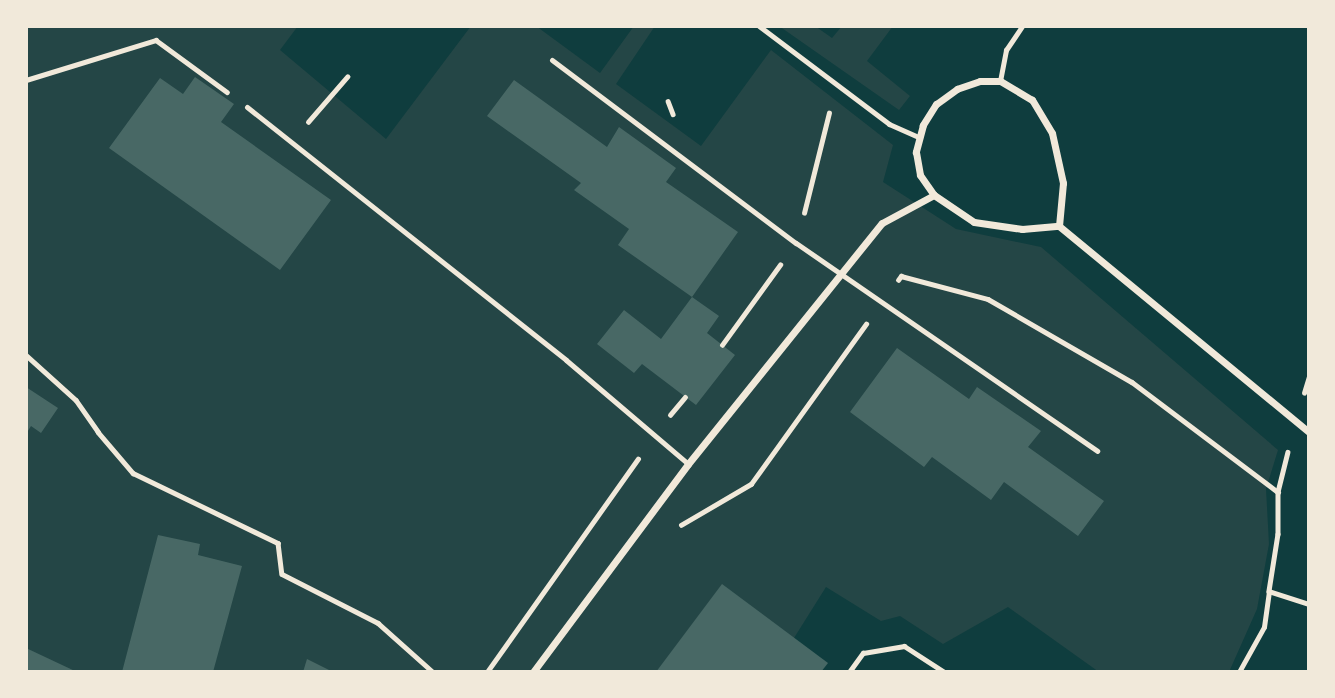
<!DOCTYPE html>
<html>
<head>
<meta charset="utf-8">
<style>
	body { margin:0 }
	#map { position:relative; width:1335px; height:698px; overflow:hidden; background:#0f3d3e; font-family:Poppins,sans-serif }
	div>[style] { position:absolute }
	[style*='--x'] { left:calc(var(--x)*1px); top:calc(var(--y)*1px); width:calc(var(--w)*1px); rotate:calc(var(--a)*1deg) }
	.green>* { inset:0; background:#244646 }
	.building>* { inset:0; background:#486865 }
	.path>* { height:4.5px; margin:-2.25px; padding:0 2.25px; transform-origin:2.25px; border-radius:2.25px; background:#f1e9da }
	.service>* { height:5px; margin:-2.5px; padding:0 2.5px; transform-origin:2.5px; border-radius:2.5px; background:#f1e9da }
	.minor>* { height:7px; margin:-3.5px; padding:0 3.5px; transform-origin:3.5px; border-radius:3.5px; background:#f1e9da }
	span { translate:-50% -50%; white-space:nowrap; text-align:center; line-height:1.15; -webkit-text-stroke:5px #f1e9da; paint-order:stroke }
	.frame { position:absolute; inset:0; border:28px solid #f1e9da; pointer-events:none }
</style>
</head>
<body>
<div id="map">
	<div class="green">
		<div style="clip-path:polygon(26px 26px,298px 26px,280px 50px,386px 139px,471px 26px,536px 26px,600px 73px,634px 26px,655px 26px,616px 84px,701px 146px,771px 50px,893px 145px,883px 182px,956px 229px,1041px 247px,1278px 450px,1266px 489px,1269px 544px,1257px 609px,1229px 672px,1099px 672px,1008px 607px,943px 644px,900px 616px,881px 621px,826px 587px,794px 638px,656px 672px,26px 672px)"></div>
		<div style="clip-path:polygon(779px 26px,815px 26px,832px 38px,842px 26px,893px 26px,867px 61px,910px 96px,899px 110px)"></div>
	</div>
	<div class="building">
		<div style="clip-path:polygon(195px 77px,234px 104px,221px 122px,331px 200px,280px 270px,109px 148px,160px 78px,183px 94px)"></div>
		<div style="clip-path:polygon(514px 80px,607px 147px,619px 127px,676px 168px,666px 182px,738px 232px,692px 297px,618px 245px,629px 229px,574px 190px,581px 183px,487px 116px)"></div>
		<div style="clip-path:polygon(692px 297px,719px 316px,707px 333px,735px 355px,696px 405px,642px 364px,634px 373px,597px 344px,624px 310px,661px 339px)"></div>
		<div style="clip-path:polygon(897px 348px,969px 399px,977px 387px,1041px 431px,1028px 447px,1104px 501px,1078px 536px,1004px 482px,991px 500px,932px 457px,924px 467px,850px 412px)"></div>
		<div style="clip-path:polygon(26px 387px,58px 408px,41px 433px,31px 426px,26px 434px)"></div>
		<div style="clip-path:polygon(158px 535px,200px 544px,198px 555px,242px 566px,213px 672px,122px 672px)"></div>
		<div style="clip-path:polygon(722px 584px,828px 663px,821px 672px,656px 672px)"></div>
		<div style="clip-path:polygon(26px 648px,77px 672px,26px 672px)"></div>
		<div style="clip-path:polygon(307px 659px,333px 672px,303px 672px)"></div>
	</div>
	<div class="path">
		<div style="--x:26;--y:80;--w:136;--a:-17.1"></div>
		<div style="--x:156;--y:40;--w:88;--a:36.2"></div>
		<div style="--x:668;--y:101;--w:14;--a:69"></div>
		<div style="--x:308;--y:122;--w:60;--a:-49.1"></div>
		<div style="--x:804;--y:213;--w:103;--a:-76"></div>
		<div style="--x:898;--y:280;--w:5;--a:-53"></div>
		<div style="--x:901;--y:276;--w:90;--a:14.8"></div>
		<div style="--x:988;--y:299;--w:166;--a:30"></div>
		<div style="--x:1132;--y:382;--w:183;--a:37"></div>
		<div style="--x:722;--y:345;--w:99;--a:-54.1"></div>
		<div style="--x:26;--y:355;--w:67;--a:42"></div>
		<div style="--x:76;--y:400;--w:39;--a:55"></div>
		<div style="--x:98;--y:432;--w:54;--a:49.5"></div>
		<div style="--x:133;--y:473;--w:161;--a:25.8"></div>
		<div style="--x:278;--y:543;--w:31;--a:83"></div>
		<div style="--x:282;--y:574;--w:108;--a:27"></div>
		<div style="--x:378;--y:623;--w:74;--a:41.7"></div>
		<div style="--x:1304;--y:393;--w:17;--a:-73"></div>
		<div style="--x:670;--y:415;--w:23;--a:-50"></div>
		<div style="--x:1288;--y:452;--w:41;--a:104"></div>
		<div style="--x:1278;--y:492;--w:42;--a:90"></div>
		<div style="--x:1278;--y:534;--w:58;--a:99"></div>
		<div style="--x:1269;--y:591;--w:42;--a:18"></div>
		<div style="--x:681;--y:525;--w:81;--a:-30.4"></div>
		<div style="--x:751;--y:484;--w:197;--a:-54.3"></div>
		<div style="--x:487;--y:672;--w:261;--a:-54.7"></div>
		<div style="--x:1239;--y:672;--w:51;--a:-60.9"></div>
		<div style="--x:1264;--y:627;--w:36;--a:-82"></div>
	</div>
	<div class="service">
		<div style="--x:759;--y:26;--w:163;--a:37"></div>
		<div style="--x:889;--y:124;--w:34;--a:24"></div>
		<div style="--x:552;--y:60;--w:305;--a:36.9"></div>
		<div style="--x:796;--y:243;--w:366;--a:34.6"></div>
		<div style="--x:1000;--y:81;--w:32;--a:-79"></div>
		<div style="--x:1006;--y:50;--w:29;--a:-56"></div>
		<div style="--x:247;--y:107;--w:407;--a:38.4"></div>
		<div style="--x:566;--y:360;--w:160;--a:40.4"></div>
		<div style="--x:849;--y:672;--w:24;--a:-54"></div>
		<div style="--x:863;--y:653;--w:42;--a:-9.7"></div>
		<div style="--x:904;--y:646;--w:48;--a:33"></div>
	</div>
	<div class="minor">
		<div style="--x:1059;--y:226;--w:43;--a:-84.7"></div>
		<div style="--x:1063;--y:183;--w:51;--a:-102.4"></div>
		<div style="--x:1052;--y:133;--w:39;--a:-121"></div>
		<div style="--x:1032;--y:100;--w:37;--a:-149"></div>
		<div style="--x:1000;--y:81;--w:20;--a:180"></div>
		<div style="--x:980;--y:81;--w:24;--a:161"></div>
		<div style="--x:957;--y:89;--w:26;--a:144"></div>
		<div style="--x:936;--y:104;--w:25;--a:122"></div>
		<div style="--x:923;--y:125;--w:28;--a:105"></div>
		<div style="--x:916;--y:152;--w:23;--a:80"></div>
		<div style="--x:920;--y:175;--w:24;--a:55"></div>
		<div style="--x:934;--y:195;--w:48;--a:34"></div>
		<div style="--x:974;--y:222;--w:49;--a:8.3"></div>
		<div style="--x:1022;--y:229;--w:37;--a:-5"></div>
		<div style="--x:1059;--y:226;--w:324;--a:39.5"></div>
		<div style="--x:533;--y:672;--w:259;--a:-53.3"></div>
		<div style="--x:688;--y:464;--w:309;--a:-51.2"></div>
		<div style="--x:882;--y:223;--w:59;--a:-28.3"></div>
	</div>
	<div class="frame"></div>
</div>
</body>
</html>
